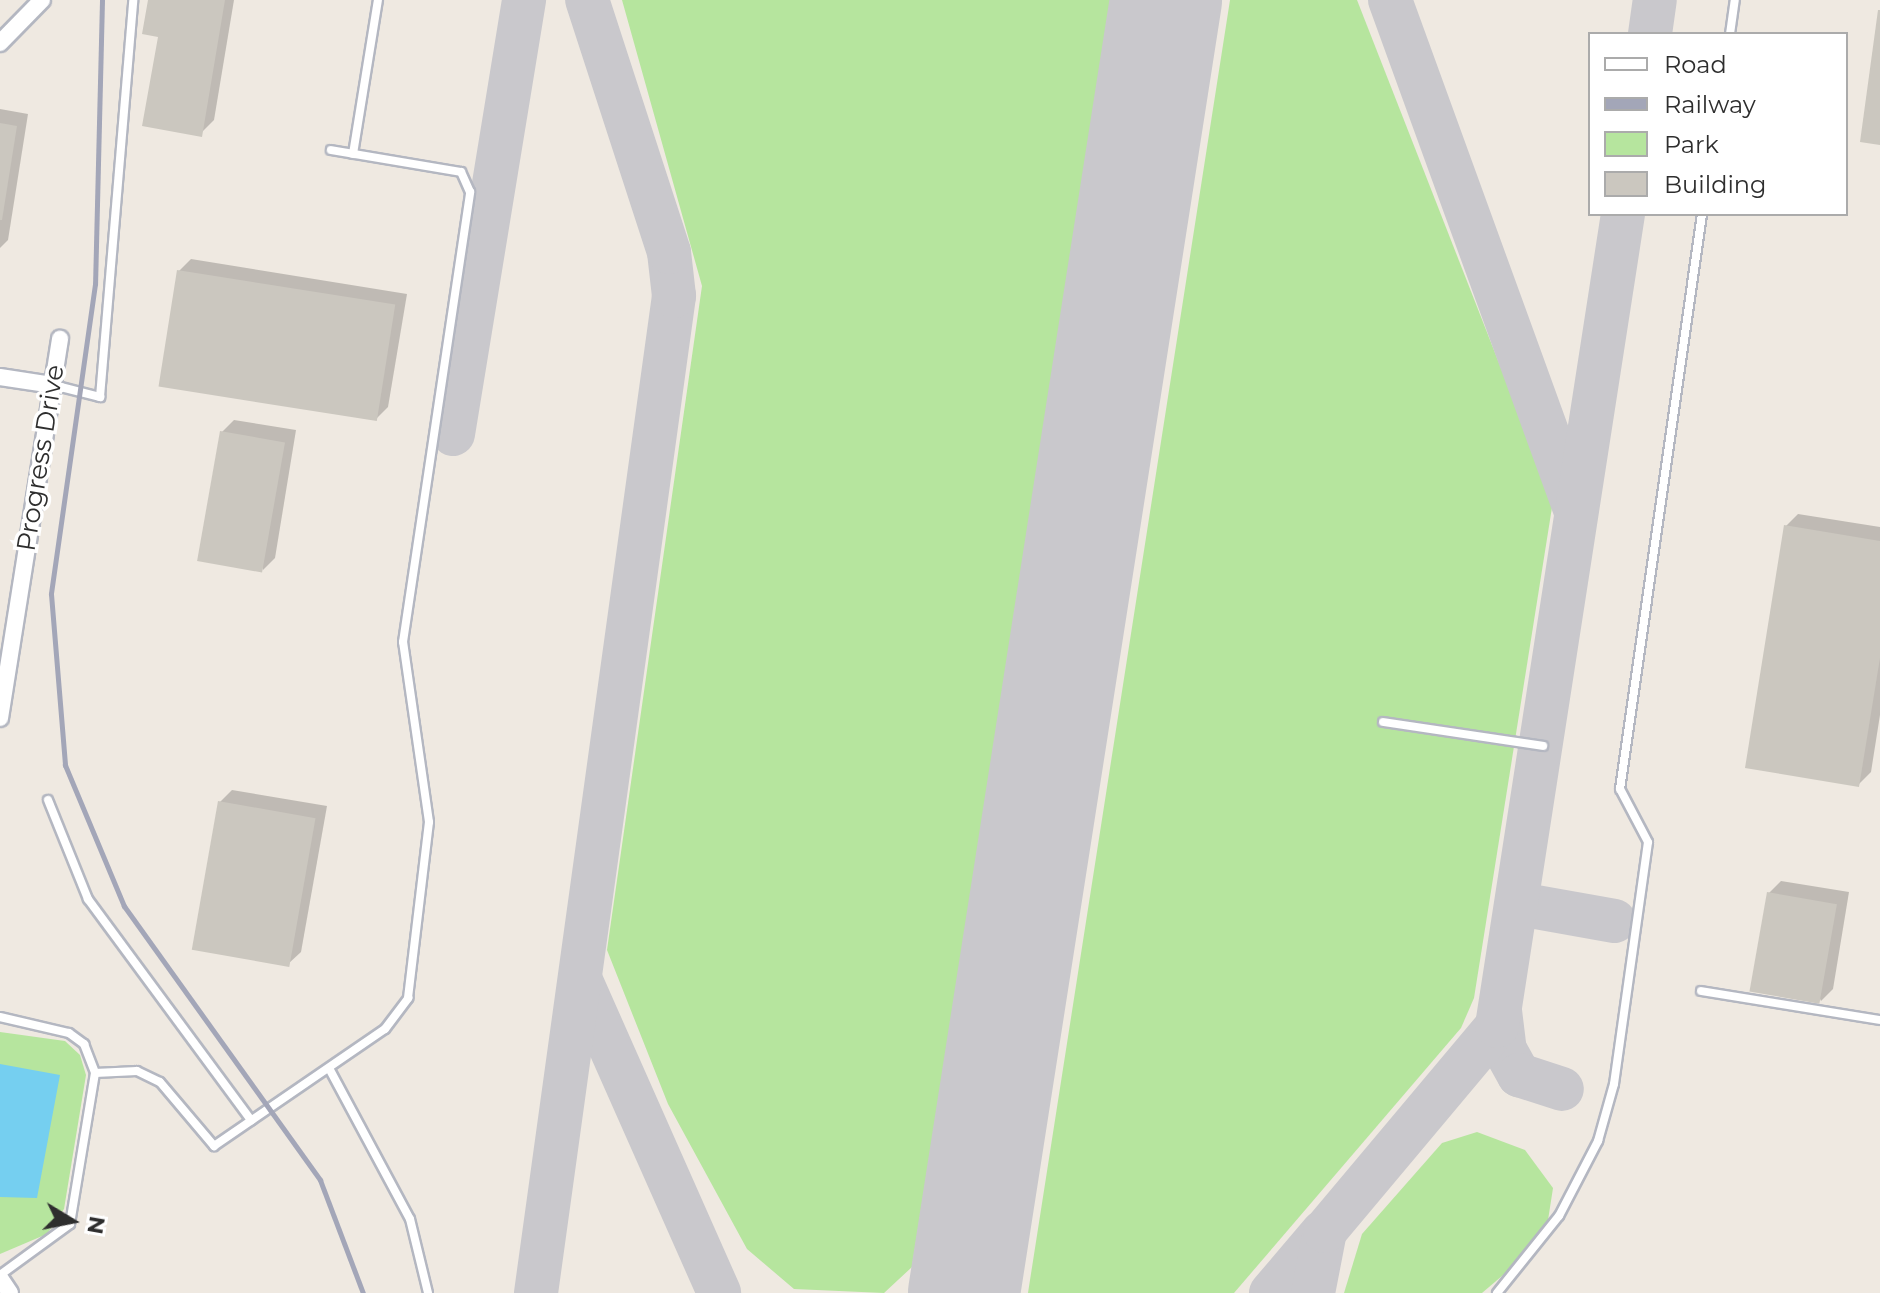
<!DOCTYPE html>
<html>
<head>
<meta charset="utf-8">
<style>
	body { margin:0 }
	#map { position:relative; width:1880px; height:1293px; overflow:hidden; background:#efe9e1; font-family:Montserrat,sans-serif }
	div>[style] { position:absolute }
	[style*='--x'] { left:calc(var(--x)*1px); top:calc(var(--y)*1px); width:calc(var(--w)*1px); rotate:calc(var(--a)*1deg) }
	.green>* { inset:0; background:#b6e59e }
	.water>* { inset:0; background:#75cff0 }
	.shadow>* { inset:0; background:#0003 }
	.taxiway>* { height:44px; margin:-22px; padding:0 22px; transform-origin:22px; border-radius:22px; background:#c9c8cc }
	.runway>* { height:112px; margin:-56px; padding:0 56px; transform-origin:56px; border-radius:56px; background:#c9c8cc }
	.building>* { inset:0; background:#cbc7bf; transform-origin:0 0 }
	.roads { filter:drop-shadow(2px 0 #b4b7c1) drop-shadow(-2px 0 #b4b7c1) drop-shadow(0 2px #b4b7c1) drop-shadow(0 -2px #b4b7c1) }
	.lane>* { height:8px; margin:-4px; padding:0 4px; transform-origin:4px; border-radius:4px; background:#fff }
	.street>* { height:16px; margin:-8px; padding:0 8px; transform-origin:8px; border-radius:8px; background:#fff }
	.rail>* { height:5px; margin:-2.5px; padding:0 2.5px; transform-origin:2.5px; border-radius:2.5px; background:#a3a6b8 }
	span { translate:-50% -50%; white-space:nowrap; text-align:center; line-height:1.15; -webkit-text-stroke:7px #fff; paint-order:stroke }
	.street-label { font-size:26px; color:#2e2e2e }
	.legend { position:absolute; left:1588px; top:32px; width:260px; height:184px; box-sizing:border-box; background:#fff; border:2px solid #ababab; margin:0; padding:10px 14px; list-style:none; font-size:24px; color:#2e2e2e }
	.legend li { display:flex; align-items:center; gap:16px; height:40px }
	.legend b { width:40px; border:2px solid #ababab }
	.north { position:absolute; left:32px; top:1181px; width:80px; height:80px; -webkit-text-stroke:6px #fff; paint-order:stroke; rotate:100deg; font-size:22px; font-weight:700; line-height:32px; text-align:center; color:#2e2e2e }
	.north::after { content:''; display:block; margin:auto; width:28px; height:36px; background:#2e2e2e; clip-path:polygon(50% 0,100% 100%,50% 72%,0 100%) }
</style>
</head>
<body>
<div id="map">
	<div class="green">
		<div style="clip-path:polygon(622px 0,1112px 0,912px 1267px,884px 1293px,794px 1289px,747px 1249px,668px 1104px,607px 950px,702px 286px)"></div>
		<div style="clip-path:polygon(1230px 0,1357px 0,1553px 501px,1474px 998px,1461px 1028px,1234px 1293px,1028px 1293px)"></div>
		<div style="clip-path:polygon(0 1032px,65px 1041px,80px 1055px,86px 1075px,64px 1209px,47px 1234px,0 1254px)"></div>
		<div style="clip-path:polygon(1477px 1132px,1525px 1150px,1553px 1188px,1548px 1220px,1509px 1270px,1482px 1293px,1344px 1293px,1362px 1234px,1442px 1143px)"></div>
	</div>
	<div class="water">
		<div style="clip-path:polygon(0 1064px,60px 1075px,37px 1198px,0 1197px)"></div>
	</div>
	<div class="shadow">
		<div style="clip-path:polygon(150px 0,234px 0,214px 120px,202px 132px)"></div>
		<div style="clip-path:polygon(0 109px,28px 114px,8px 240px,0 248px)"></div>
		<div style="clip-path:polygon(191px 259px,407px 294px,388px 407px,376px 419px,179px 271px)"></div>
		<div style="clip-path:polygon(234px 420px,296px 430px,275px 558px,263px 570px,222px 432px)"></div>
		<div style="clip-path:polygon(1798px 514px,1880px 527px,1880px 715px,1871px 772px,1859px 784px,1786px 526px)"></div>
		<div style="clip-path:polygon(232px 790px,327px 806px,301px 952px,288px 964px,220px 802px)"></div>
		<div style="clip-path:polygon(1781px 881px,1849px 892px,1833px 989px,1821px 1001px,1769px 893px)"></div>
	</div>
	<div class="taxiway">
		<div style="--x:1390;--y:0;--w:545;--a:70.03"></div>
		<div style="--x:1650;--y:34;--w:34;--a:-82"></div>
		<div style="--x:453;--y:434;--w:440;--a:-80.7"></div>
		<div style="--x:1519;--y:904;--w:97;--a:10.1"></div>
		<div style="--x:581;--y:981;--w:341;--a:66.1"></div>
		<div style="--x:1500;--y:1011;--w:39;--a:83"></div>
		<div style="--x:1505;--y:1050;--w:29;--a:61"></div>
		<div style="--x:1519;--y:1075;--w:45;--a:18"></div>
		<div style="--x:536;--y:1293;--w:1007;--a:-82.12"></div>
		<div style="--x:674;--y:296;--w:44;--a:-96.5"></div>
		<div style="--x:669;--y:252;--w:265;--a:-108"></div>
		<div style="--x:963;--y:1293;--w:4;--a:-56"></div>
		<div style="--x:1271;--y:1293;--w:80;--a:-49.6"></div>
		<div style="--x:1313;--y:1293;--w:63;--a:-79"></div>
		<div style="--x:1325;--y:1231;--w:268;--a:-50"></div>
		<div style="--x:1497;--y:1026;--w:822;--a:-81.18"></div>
	</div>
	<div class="runway">
		<div style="--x:964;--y:1293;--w:1309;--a:-81.12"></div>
	</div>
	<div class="building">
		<div style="clip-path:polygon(148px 0,225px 0,202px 137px,142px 126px,158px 37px,142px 34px)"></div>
		<div style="clip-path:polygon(1878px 10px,1880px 10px,1880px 145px,1860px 142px)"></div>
		<div style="clip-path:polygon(0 123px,17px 126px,2px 220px,0 220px)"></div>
		<div style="left:177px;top:270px;width:221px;height:118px;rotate:9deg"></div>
		<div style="left:220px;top:431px;width:66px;height:132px;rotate:10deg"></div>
		<div style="clip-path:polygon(1784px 525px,1880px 541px,1880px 658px,1859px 787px,1745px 768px)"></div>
		<div style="left:218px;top:801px;width:99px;height:151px;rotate:10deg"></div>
		<div style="left:1767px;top:892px;width:71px;height:101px;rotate:10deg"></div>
	</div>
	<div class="roads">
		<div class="lane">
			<div style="--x:1730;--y:34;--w:34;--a:-82"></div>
			<div style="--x:353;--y:154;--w:156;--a:-80.8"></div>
			<div style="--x:53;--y:385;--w:49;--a:14.3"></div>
			<div style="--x:100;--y:397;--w:398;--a:-85.2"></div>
			<div style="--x:1383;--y:722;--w:162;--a:8.5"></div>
			<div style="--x:48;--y:800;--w:107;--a:68"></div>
			<div style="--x:88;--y:899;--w:275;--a:53.6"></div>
			<div style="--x:1701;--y:991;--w:181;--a:9.2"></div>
			<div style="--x:0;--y:1017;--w:71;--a:13.1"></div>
			<div style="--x:69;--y:1033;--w:19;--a:36"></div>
			<div style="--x:84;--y:1044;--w:31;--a:69"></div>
			<div style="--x:95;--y:1073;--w:153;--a:99.4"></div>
			<div style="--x:70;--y:1224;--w:87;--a:143.9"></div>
			<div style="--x:330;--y:1070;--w:169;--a:61.8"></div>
			<div style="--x:410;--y:1219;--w:76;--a:76.3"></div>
			<div style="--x:95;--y:1073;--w:42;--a:-2.7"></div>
			<div style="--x:137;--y:1071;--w:25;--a:26"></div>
			<div style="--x:160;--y:1082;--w:84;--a:49.8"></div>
			<div style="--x:214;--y:1146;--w:207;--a:-34.4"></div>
			<div style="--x:385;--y:1029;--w:39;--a:-53"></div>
			<div style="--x:408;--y:998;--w:177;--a:-83.2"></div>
			<div style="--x:429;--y:822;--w:182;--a:-98.2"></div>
			<div style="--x:403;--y:642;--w:455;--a:-81.5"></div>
			<div style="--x:470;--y:192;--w:22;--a:-114"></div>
			<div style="--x:461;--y:172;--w:132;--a:-170.4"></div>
			<div style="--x:1497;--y:1293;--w:99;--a:-51.2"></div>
			<div style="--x:1559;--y:1216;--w:85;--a:-62.5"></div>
			<div style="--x:1598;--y:1141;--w:59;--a:-74.3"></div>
			<div style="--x:1614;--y:1084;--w:244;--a:-82"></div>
			<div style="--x:1648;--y:842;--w:60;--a:-117.8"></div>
			<div style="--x:1620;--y:789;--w:581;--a:-81.88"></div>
		</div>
		<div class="street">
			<div style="--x:0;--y:43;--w:60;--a:-45.7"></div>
			<div style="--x:0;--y:377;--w:54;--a:8.6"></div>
			<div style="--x:0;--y:718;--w:384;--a:-81"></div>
			<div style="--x:0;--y:1278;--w:18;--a:56"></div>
		</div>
	</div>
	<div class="rail">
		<div style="--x:102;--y:0;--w:284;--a:91.4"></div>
		<div style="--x:95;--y:284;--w:313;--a:98.1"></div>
		<div style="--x:51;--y:594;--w:172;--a:85.3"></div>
		<div style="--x:65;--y:765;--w:153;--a:67.3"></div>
		<div style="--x:124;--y:906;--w:337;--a:54.4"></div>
		<div style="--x:320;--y:1180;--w:121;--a:69.2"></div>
	</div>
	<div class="street-label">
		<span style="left:41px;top:458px;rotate:-81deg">Progress Drive</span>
	</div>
	<ul class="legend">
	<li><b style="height:10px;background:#fff"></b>Road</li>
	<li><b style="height:10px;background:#a3a6b8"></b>Railway</li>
	<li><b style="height:22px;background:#b6e59e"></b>Park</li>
	<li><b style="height:22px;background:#cbc7bf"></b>Building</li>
	</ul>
	<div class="north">N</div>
</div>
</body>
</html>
